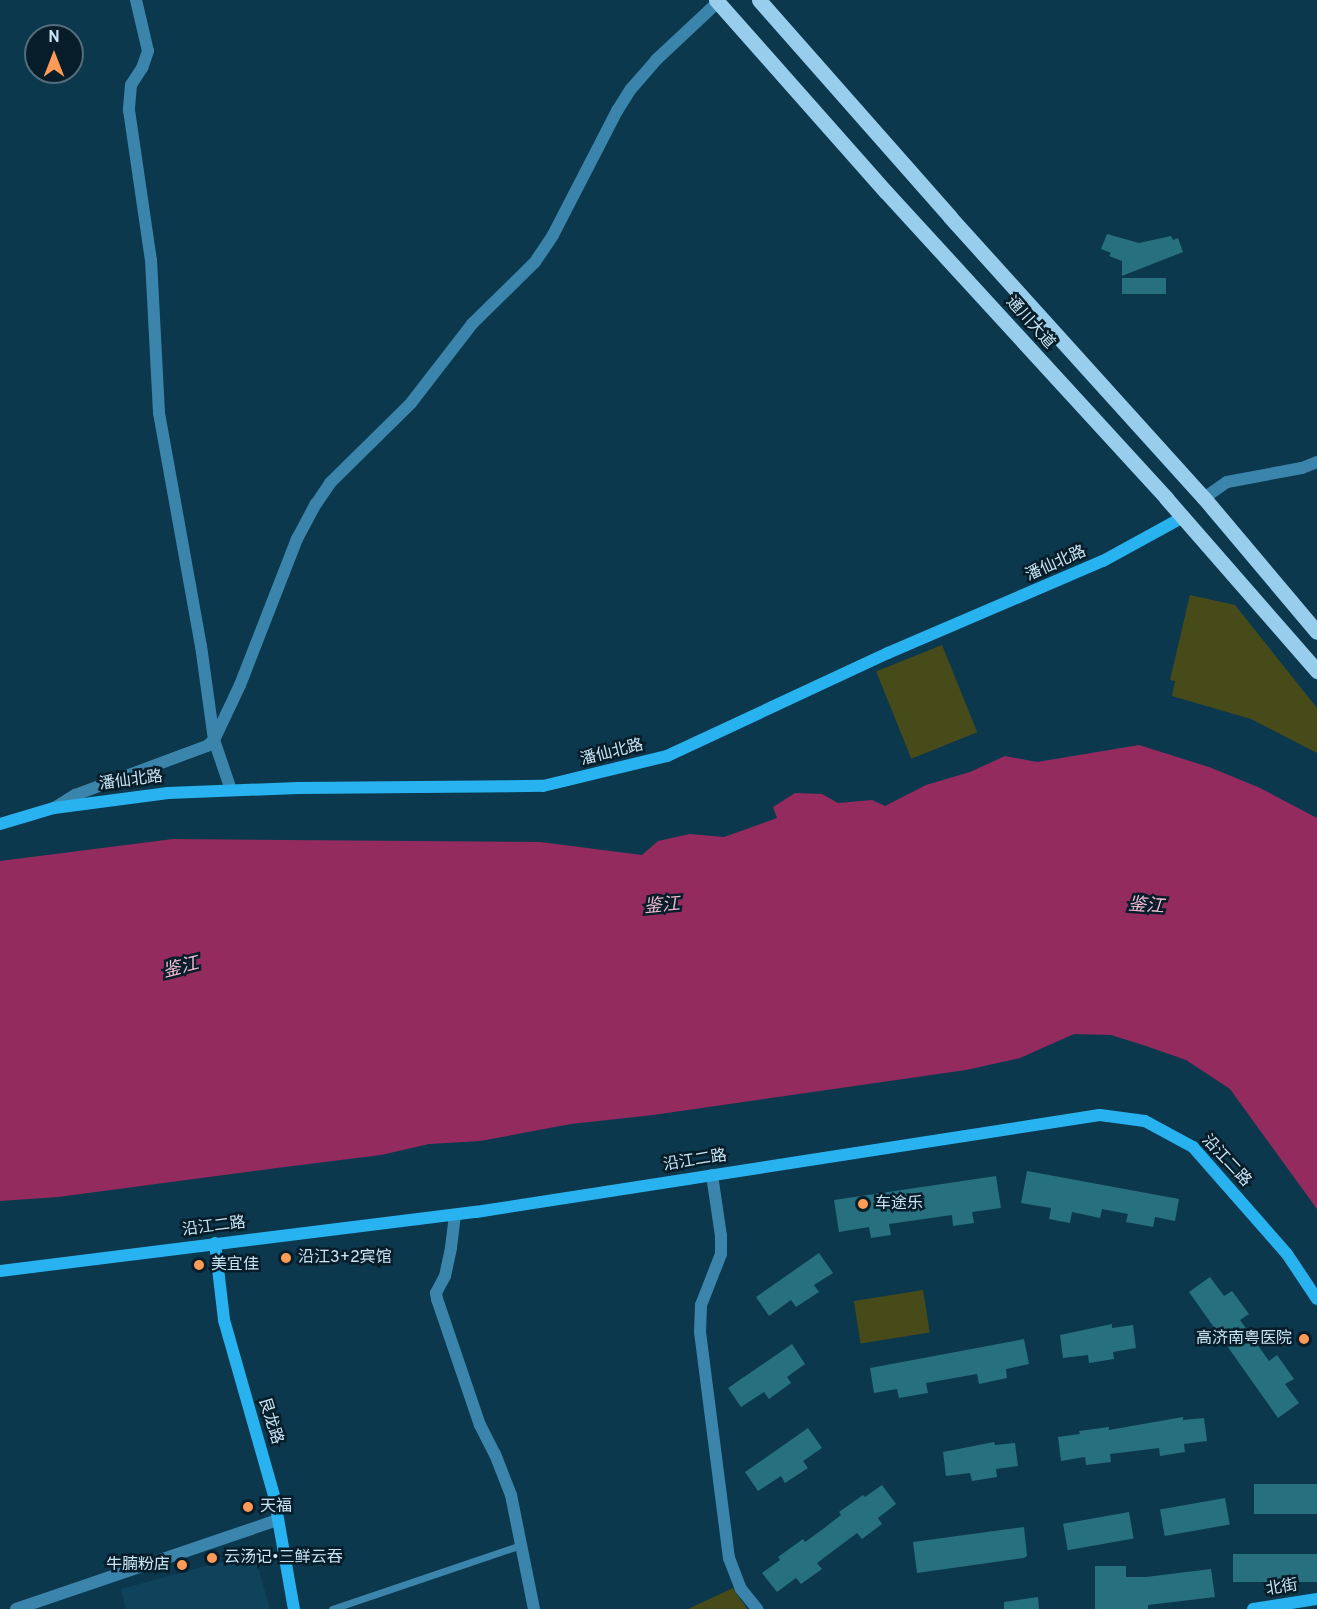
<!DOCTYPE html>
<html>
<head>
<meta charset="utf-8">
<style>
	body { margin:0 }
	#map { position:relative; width:1317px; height:1609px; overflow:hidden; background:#0c384d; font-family:Overpass,"Noto Sans SC",sans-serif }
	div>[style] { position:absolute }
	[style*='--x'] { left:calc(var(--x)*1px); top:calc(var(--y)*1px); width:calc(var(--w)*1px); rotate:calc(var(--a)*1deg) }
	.built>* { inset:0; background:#0e435b }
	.green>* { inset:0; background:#474b1a; transform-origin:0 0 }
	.water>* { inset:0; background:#932b5f }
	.building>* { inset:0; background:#27707f; transform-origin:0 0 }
	.lane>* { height:7px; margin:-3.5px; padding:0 3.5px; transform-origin:3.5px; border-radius:3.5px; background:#3b85ac }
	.street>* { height:12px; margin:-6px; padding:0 6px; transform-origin:6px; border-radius:6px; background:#3b85ac }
	.secondary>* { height:12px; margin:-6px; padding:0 6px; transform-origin:6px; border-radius:6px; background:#28b3f0 }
	.primary>* { height:15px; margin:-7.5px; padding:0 7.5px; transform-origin:7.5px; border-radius:7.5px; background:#98cdec }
	.dots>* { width:16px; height:16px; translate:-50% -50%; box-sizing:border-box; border:3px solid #071e2a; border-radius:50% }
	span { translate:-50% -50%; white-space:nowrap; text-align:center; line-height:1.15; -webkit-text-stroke:5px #071e2a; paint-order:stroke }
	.street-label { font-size:16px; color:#c8e4f5 }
	.poi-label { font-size:16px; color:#c8e4f5 }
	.left { translate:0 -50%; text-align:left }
	.right { translate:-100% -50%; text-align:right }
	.water-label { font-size:18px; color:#f4bbd1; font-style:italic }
	.north { position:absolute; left:24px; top:24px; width:60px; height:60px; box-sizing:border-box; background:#071e2a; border:2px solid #546d7b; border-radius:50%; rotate:0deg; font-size:16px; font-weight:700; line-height:24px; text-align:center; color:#c8e4f5 }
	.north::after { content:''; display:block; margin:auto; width:21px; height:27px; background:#fe9c57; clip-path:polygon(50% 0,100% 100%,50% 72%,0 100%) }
</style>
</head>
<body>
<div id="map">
	<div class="built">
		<div style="clip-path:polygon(254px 1553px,270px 1609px,126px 1609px,121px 1589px)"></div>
	</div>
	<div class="green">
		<div style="clip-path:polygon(1190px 595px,1235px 605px,1317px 708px,1317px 753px,1251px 719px,1172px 696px,1175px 681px,1170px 680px)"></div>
		<div style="left:942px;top:645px;width:94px;height:71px;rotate:68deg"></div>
		<div style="left:923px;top:1290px;width:43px;height:70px;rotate:81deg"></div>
		<div style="clip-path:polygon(733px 1588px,747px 1609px,688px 1609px)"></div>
	</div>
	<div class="water">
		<div style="clip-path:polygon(1139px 745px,1209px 767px,1258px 787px,1317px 818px,1317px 1209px,1230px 1089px,1186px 1060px,1146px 1046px,1111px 1035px,1074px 1034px,1020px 1058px,966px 1070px,653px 1115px,571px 1124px,480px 1141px,429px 1144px,381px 1155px,277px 1168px,58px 1197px,0 1201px,0 861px,173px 839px,540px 842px,642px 855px,658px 841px,690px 834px,724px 837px,777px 818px,773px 807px,795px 793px,822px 794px,838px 803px,872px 800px,885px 806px,926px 785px,970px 772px,1005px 756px,1037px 762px)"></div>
	</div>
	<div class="building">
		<div style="clip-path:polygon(1107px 234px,1139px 243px,1171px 236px,1173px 240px,1178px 238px,1183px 252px,1122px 276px,1122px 261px,1109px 256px,1111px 253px,1101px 249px)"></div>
		<div style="left:1122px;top:278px;width:44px;height:16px"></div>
		<div style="clip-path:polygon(1027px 1171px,1179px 1199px,1175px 1221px,1155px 1217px,1153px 1227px,1126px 1222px,1128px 1214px,1102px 1209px,1100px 1218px,1072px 1212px,1070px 1223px,1049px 1219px,1051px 1208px,1021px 1203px)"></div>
		<div style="clip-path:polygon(996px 1176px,1001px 1208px,972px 1212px,974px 1223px,953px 1226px,952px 1215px,889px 1224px,891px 1235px,871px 1238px,869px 1227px,839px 1232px,834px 1200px)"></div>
		<div style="clip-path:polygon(819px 1253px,833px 1273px,814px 1285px,819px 1292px,796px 1307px,791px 1300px,769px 1316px,756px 1297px)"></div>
		<div style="clip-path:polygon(1210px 1277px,1224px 1296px,1232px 1291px,1249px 1314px,1240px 1320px,1269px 1361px,1277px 1355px,1294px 1379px,1285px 1384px,1299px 1403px,1278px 1418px,1189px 1292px)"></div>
		<div style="clip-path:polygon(1112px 1324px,1112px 1328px,1133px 1325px,1136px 1348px,1113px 1352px,1114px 1359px,1089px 1363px,1088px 1355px,1063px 1358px,1060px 1335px)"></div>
		<div style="clip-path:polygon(1024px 1339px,1029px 1364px,1006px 1369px,1007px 1378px,979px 1384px,977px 1374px,926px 1383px,928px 1393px,899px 1398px,897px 1389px,874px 1393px,870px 1368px)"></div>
		<div style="clip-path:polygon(792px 1344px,805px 1364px,787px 1377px,791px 1383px,769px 1399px,764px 1392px,741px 1407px,728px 1388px)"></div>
		<div style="clip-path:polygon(1183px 1417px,1183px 1420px,1204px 1418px,1207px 1441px,1184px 1444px,1185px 1452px,1160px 1456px,1159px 1448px,1110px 1454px,1111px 1462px,1086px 1465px,1085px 1457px,1061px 1461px,1058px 1437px,1080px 1434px,1079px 1431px,1109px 1427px,1109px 1430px)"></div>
		<div style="clip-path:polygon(808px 1428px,822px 1448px,803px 1461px,808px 1468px,785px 1483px,781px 1476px,758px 1491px,745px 1472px)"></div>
		<div style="clip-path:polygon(994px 1442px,995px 1445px,1015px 1443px,1018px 1466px,996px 1469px,997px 1477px,972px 1481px,970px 1473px,946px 1476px,943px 1452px)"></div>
		<div style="left:1317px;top:1484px;width:30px;height:63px;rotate:90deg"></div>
		<div style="clip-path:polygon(882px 1485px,896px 1504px,878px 1518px,882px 1524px,862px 1539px,857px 1533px,817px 1563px,822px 1569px,801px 1584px,796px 1578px,777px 1592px,762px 1573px,780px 1560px,778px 1557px,803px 1539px,805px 1542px,823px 1529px,841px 1515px,839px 1512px,863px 1495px,865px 1497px)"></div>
		<div style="left:1225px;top:1498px;width:27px;height:66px;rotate:80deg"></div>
		<div style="left:1129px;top:1512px;width:27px;height:67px;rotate:80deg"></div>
		<div style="clip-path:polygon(1024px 1527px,1027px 1556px,1024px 1558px,917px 1573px,913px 1542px)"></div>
		<div style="left:1317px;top:1554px;width:28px;height:84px;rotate:90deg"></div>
		<div style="clip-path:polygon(1095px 1566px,1126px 1566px,1126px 1577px,1146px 1577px,1211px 1569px,1215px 1597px,1148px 1605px,1148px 1609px,1095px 1609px)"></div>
		<div style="clip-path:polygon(1038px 1597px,1039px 1609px,1004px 1609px,1004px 1602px)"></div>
	</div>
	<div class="lane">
		<div style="--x:332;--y:1609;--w:200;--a:-18.7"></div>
	</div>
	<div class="street">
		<div style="--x:136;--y:0;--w:52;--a:76.8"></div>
		<div style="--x:148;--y:51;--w:18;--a:109"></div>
		<div style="--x:142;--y:68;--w:20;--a:123"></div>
		<div style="--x:131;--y:85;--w:25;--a:95"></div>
		<div style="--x:129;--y:110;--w:152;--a:81.7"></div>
		<div style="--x:151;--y:260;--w:153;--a:87"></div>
		<div style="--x:159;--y:413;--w:237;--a:79.8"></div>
		<div style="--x:201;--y:646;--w:95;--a:82.1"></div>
		<div style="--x:214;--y:740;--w:53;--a:71.2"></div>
		<div style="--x:1204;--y:498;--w:28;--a:-35"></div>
		<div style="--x:1227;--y:482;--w:76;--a:-10.6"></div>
		<div style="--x:1302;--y:468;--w:16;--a:-22"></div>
		<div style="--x:54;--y:808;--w:25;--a:-32"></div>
		<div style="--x:75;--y:795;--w:141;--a:-20.4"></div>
		<div style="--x:207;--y:746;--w:9;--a:-41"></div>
		<div style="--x:214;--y:740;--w:61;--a:-64.7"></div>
		<div style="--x:240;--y:685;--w:157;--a:-68.7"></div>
		<div style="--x:297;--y:539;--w:40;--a:-62"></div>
		<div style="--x:316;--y:504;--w:25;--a:-56"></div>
		<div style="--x:330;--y:483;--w:114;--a:-44.6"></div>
		<div style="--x:411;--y:403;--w:100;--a:-52.3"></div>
		<div style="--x:472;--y:324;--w:88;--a:-44.5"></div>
		<div style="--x:535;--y:262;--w:32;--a:-56"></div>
		<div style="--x:553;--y:235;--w:140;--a:-62.7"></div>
		<div style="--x:617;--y:111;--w:26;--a:-58"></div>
		<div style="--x:631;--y:89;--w:38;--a:-49"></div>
		<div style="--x:656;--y:60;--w:85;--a:-43.1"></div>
		<div style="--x:712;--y:1175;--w:62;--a:81.6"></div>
		<div style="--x:721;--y:1236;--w:18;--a:90"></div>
		<div style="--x:721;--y:1254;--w:55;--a:111.4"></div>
		<div style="--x:701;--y:1305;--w:27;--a:92"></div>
		<div style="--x:700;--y:1332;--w:228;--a:82.7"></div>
		<div style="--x:729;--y:1558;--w:33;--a:69"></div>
		<div style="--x:741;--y:1589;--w:26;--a:51"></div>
		<div style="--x:455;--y:1215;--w:33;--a:97"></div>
		<div style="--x:451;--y:1248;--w:29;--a:102"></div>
		<div style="--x:445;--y:1276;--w:19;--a:118"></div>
		<div style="--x:436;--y:1293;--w:6;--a:81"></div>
		<div style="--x:437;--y:1299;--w:133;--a:71.2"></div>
		<div style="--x:480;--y:1425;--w:33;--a:63"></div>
		<div style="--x:495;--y:1454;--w:44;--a:68.7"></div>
		<div style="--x:511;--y:1495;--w:116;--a:78.6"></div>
		<div style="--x:16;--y:1609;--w:276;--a:-18.8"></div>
	</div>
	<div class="secondary">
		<div style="--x:0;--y:824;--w:56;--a:-16.5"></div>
		<div style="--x:54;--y:808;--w:115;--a:-7.5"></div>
		<div style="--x:168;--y:793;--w:130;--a:-2.2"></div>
		<div style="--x:298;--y:788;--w:245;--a:-0.5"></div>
		<div style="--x:543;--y:786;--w:128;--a:-13.6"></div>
		<div style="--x:667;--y:756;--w:244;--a:-25"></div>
		<div style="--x:888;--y:653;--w:234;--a:-23.2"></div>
		<div style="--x:1103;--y:561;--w:91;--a:-28.8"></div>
		<div style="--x:215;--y:1243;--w:78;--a:83.3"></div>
		<div style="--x:224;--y:1320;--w:183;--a:74.1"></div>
		<div style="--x:274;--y:1496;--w:115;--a:80"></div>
		<div style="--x:0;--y:1271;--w:480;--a:-7.1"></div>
		<div style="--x:476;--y:1212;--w:631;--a:-8.84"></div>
		<div style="--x:1100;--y:1115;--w:45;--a:7.6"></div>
		<div style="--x:1145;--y:1121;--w:55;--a:28.4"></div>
		<div style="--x:1193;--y:1147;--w:142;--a:48.7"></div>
		<div style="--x:1287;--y:1254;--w:54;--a:56.3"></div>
		<div style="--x:1253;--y:1609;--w:65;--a:-8.9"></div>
	</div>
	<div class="primary">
		<div style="--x:716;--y:0;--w:256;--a:48.5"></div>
		<div style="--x:886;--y:192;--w:415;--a:47.5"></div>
		<div style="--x:1166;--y:498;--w:230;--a:48.9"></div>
		<div style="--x:759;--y:0;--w:289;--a:48.6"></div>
		<div style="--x:950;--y:217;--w:379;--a:47.9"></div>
		<div style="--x:1204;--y:498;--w:175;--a:49.9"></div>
	</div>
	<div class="dots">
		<div style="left:863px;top:1204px;background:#fe9c57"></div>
		<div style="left:286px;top:1258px;background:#fe9c57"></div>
		<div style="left:199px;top:1265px;background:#fe9c57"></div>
		<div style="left:1304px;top:1339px;background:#fe9c57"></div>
		<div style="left:248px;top:1507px;background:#fe9c57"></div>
		<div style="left:212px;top:1558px;background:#fe9c57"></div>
		<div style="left:182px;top:1565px;background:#fe9c57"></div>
	</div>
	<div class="street-label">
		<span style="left:1030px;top:323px;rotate:48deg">通川大道</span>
		<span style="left:1056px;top:564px;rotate:-24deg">潘仙北路</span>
		<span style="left:612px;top:753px;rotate:-14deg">潘仙北路</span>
		<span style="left:131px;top:781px;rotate:-7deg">潘仙北路</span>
		<span style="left:695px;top:1161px;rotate:-9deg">沿江二路</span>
		<span style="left:1226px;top:1161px;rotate:47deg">沿江二路</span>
		<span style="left:214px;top:1227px;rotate:-7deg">沿江二路</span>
		<span style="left:270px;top:1421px;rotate:73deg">艮龙路</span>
		<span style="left:1282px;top:1588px;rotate:-9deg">北街</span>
	</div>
	<div class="poi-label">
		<span class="left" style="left:875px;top:1204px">车途乐</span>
		<span class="left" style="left:298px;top:1258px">沿江3+2宾馆</span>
		<span class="left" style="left:211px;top:1265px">美宜佳</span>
		<span class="right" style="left:1292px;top:1339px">高济南粤医院</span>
		<span class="left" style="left:260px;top:1507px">天福</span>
		<span class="left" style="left:224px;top:1558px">云汤记•三鲜云吞</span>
		<span class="right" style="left:170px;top:1565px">牛腩粉店</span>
	</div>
	<div class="water-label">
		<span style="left:662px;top:907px;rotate:-5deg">鉴江</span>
		<span style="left:1146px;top:907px;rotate:4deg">鉴江</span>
		<span style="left:181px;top:969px;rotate:-14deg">鉴江</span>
	</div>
	<div class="north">N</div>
</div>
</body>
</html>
